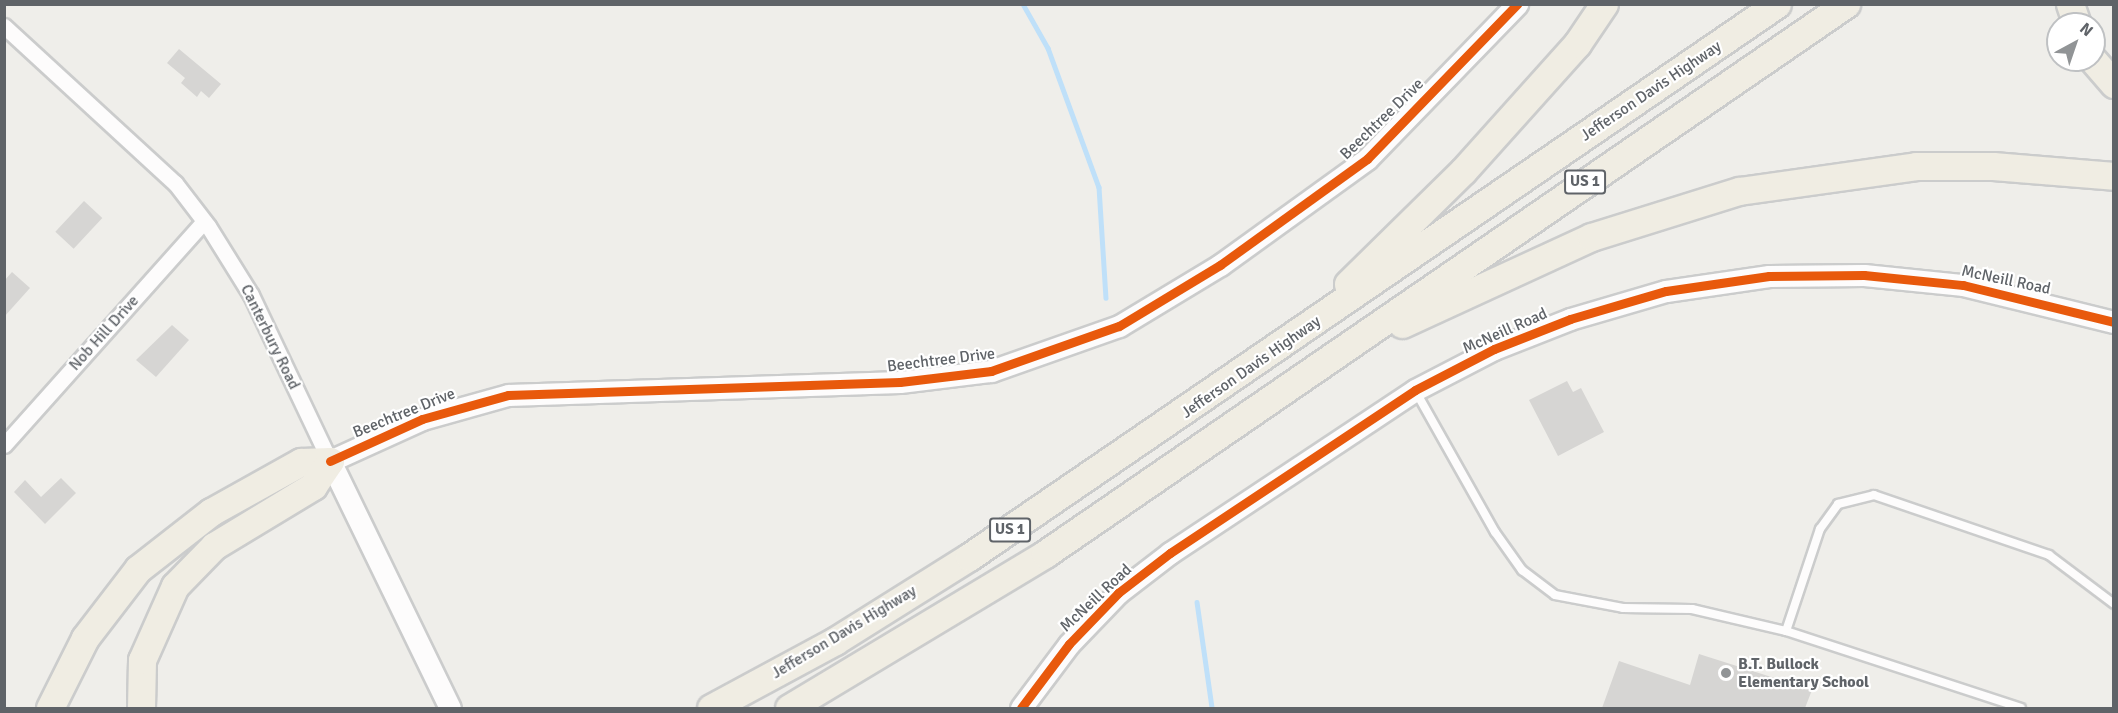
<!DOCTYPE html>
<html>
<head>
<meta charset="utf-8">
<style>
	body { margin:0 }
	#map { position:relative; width:2118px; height:713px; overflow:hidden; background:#efeeea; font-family:Signika,sans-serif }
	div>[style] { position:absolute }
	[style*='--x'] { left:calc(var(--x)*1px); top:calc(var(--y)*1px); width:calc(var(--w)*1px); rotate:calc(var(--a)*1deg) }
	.stream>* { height:4.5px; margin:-2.25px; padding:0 2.25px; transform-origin:2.25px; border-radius:2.25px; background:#bfe0f9 }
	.building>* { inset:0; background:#d6d5d3; transform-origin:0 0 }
	.roads { filter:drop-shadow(2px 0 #cbcccc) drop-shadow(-2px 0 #cbcccc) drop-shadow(0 2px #cbcccc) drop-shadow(0 -2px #cbcccc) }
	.lane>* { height:8px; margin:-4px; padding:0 4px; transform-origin:4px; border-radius:4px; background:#fdfcfc }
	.street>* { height:15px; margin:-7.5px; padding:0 7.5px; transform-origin:7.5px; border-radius:7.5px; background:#fdfcfc }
	.secondary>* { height:21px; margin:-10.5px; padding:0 10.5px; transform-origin:10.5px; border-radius:10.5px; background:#fdfcfc }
	.highway>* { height:27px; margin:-13.5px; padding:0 13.5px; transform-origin:13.5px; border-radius:13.5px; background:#f0ede3 }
	.cycleway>* { height:9px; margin:-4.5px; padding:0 4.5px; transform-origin:4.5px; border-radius:4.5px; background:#e8590c }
	.dots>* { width:16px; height:16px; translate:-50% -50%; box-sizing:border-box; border:3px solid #fff; border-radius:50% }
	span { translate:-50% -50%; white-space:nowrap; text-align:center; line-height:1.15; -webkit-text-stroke:4.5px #fff; paint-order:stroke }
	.shield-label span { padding:2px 4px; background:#fff; border:2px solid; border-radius:4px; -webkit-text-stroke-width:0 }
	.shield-label { font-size:15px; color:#5f6368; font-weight:700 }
	.street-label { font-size:16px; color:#5f6368 }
	.poi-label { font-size:16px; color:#5f6368; font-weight:700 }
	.left { translate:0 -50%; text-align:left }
	.frame { position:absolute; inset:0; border:6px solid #5f6368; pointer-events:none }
	.north { position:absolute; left:2046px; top:12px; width:60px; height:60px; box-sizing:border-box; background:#fff; border:2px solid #bfc1c3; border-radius:50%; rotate:40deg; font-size:16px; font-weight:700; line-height:24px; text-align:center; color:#5f6368 }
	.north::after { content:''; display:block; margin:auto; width:21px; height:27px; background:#919496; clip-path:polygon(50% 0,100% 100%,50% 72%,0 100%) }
</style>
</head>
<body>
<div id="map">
	<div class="stream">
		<div style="--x:1023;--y:4;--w:51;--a:60.4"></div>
		<div style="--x:1048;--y:48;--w:148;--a:69.9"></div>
		<div style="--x:1099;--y:187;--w:111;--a:86.4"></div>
		<div style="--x:1197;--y:602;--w:107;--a:81.9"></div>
	</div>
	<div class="building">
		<div style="clip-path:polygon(179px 49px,221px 84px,209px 98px,201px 91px,197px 97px,181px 83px,185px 78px,167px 63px)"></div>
		<div style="left:84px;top:201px;width:25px;height:42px;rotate:43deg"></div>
		<div style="clip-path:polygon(12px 272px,30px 288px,4px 317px,4px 281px)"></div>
		<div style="clip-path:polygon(172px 325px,189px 340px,156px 377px,136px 360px)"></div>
		<div style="clip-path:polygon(1567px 381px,1573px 392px,1581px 388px,1604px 432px,1558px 456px,1529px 400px)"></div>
		<div style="clip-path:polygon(61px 478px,76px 493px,45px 524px,14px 492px,25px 480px,41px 497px)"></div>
		<div style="clip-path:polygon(1699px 654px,1812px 690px,1805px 708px,1602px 708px,1619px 661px,1690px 685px)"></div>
	</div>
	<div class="roads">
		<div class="lane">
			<div style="--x:1416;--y:392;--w:161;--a:60.6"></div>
			<div style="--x:1495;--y:532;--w:47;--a:54.6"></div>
			<div style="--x:1522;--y:570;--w:41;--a:37.1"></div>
			<div style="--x:1555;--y:595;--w:69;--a:10.8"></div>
			<div style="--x:1623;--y:608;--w:69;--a:0.8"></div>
			<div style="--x:1692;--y:609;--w:97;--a:13.2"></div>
			<div style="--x:1786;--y:631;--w:247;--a:18.1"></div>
			<div style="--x:1786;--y:631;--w:108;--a:-71.6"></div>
			<div style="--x:1820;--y:529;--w:31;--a:-54"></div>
			<div style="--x:1838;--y:504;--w:37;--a:-14"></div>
			<div style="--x:1874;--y:495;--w:185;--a:18.9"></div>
			<div style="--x:2049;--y:555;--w:81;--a:37"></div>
		</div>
		<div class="street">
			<div style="--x:4;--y:26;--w:232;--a:42.6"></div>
			<div style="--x:175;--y:183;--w:54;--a:52.5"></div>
			<div style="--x:208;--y:226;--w:81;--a:58.1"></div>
			<div style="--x:251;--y:295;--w:184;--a:64.6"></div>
			<div style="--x:4;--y:445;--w:300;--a:-48.2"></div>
		</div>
		<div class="secondary">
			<div style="--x:450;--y:708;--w:275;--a:-115.9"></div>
			<div style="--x:330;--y:461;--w:101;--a:-24.5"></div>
			<div style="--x:422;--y:419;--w:89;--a:-15.6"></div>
			<div style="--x:508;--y:395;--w:392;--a:-1.9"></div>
			<div style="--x:900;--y:382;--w:92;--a:-6.9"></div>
			<div style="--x:991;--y:371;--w:136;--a:-19.4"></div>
			<div style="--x:1119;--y:326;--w:118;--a:-31.1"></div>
			<div style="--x:1220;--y:265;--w:181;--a:-35.8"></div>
			<div style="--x:1367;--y:159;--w:216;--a:-45.9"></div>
			<div style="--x:1021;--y:708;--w:80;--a:-53.1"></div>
			<div style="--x:1069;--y:644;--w:71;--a:-46.1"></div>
			<div style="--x:1118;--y:593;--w:66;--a:-37.6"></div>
			<div style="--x:1170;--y:553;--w:294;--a:-33.6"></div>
			<div style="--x:1415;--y:390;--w:89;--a:-27.4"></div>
			<div style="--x:1494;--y:349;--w:82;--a:-21.5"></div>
			<div style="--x:1570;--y:319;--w:100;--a:-16.3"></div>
			<div style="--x:1666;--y:291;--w:104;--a:-8.3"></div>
			<div style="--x:1769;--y:276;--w:95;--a:-0.6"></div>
			<div style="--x:1864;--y:275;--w:100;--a:5.8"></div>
			<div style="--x:1963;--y:285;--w:155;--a:13.8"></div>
		</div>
		<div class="highway">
			<div style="--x:2070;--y:4;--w:21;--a:71"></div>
			<div style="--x:2093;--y:60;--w:32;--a:49"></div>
			<div style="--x:1348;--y:284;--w:161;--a:-44.5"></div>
			<div style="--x:1463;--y:171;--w:171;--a:-48.1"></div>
			<div style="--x:1577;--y:44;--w:48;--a:-56"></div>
			<div style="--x:1402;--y:324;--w:208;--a:-24.7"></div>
			<div style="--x:1591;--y:237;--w:155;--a:-17.3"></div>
			<div style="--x:1739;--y:191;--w:179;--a:-8"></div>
			<div style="--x:1916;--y:166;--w:77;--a:0"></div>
			<div style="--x:1993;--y:166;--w:121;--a:4.7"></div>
			<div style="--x:50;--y:708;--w:78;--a:-63.4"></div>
			<div style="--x:85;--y:638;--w:87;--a:-52.5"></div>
			<div style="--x:138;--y:569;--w:93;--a:-38"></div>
			<div style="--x:211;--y:512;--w:103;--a:-29.1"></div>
			<div style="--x:301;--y:462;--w:29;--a:-2"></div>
			<div style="--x:141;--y:708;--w:48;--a:-88.8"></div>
			<div style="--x:142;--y:660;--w:81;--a:-66"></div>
			<div style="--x:175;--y:586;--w:56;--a:-45.7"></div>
			<div style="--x:214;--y:546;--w:116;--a:-31.2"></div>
			<div style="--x:313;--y:486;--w:30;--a:-56"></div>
			<div style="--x:711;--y:708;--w:141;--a:-28.4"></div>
			<div style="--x:835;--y:641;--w:158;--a:-32.1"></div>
			<div style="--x:969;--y:557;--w:979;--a:-34.39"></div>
			<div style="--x:789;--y:708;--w:299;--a:-31"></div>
			<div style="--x:1045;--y:554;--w:972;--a:-34.48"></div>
		</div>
	</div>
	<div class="cycleway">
		<div style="--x:330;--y:461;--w:101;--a:-24.5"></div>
		<div style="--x:422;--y:419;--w:89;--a:-15.6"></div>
		<div style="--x:508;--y:395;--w:392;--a:-1.9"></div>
		<div style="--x:900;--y:382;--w:92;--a:-6.9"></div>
		<div style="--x:991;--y:371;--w:136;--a:-19.4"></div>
		<div style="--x:1119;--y:326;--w:118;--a:-31.1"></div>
		<div style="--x:1220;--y:265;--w:181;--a:-35.8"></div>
		<div style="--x:1367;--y:159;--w:216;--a:-45.9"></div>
		<div style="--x:1021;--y:708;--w:80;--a:-53.1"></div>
		<div style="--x:1069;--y:644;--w:71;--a:-46.1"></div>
		<div style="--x:1118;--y:593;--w:66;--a:-37.6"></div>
		<div style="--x:1170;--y:553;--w:294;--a:-33.6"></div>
		<div style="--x:1415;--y:390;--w:89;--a:-27.4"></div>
		<div style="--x:1494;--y:349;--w:82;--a:-21.5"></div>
		<div style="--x:1570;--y:319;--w:100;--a:-16.3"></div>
		<div style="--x:1666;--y:291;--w:104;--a:-8.3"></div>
		<div style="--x:1769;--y:276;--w:95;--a:-0.6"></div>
		<div style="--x:1864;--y:275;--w:100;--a:5.8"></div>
		<div style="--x:1963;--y:285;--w:155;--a:13.8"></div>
	</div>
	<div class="dots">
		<div style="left:1726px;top:673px;background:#919496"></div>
	</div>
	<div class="shield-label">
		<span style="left:1585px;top:182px">US 1</span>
		<span style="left:1010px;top:530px">US 1</span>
	</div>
	<div class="street-label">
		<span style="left:1651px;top:91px;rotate:-34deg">Jefferson Davis Highway</span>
		<span style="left:1382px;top:119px;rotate:-44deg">Beechtree Drive</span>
		<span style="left:2006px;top:280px;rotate:12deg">McNeill Road</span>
		<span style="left:1505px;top:331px;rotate:-24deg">McNeill Road</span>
		<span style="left:104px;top:333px;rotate:-48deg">Nob Hill Drive</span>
		<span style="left:270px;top:337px;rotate:64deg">Canterbury Road</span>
		<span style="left:941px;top:360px;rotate:-7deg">Beechtree Drive</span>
		<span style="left:1251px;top:367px;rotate:-35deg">Jefferson Davis Highway</span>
		<span style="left:404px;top:413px;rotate:-22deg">Beechtree Drive</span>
		<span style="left:1096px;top:598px;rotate:-43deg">McNeill Road</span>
		<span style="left:844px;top:632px;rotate:-31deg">Jefferson Davis Highway</span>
	</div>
	<div class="poi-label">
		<span class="left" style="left:1738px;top:673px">B.T. Bullock<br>Elementary School</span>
	</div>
	<div class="frame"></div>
	<div class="north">N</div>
</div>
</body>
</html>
